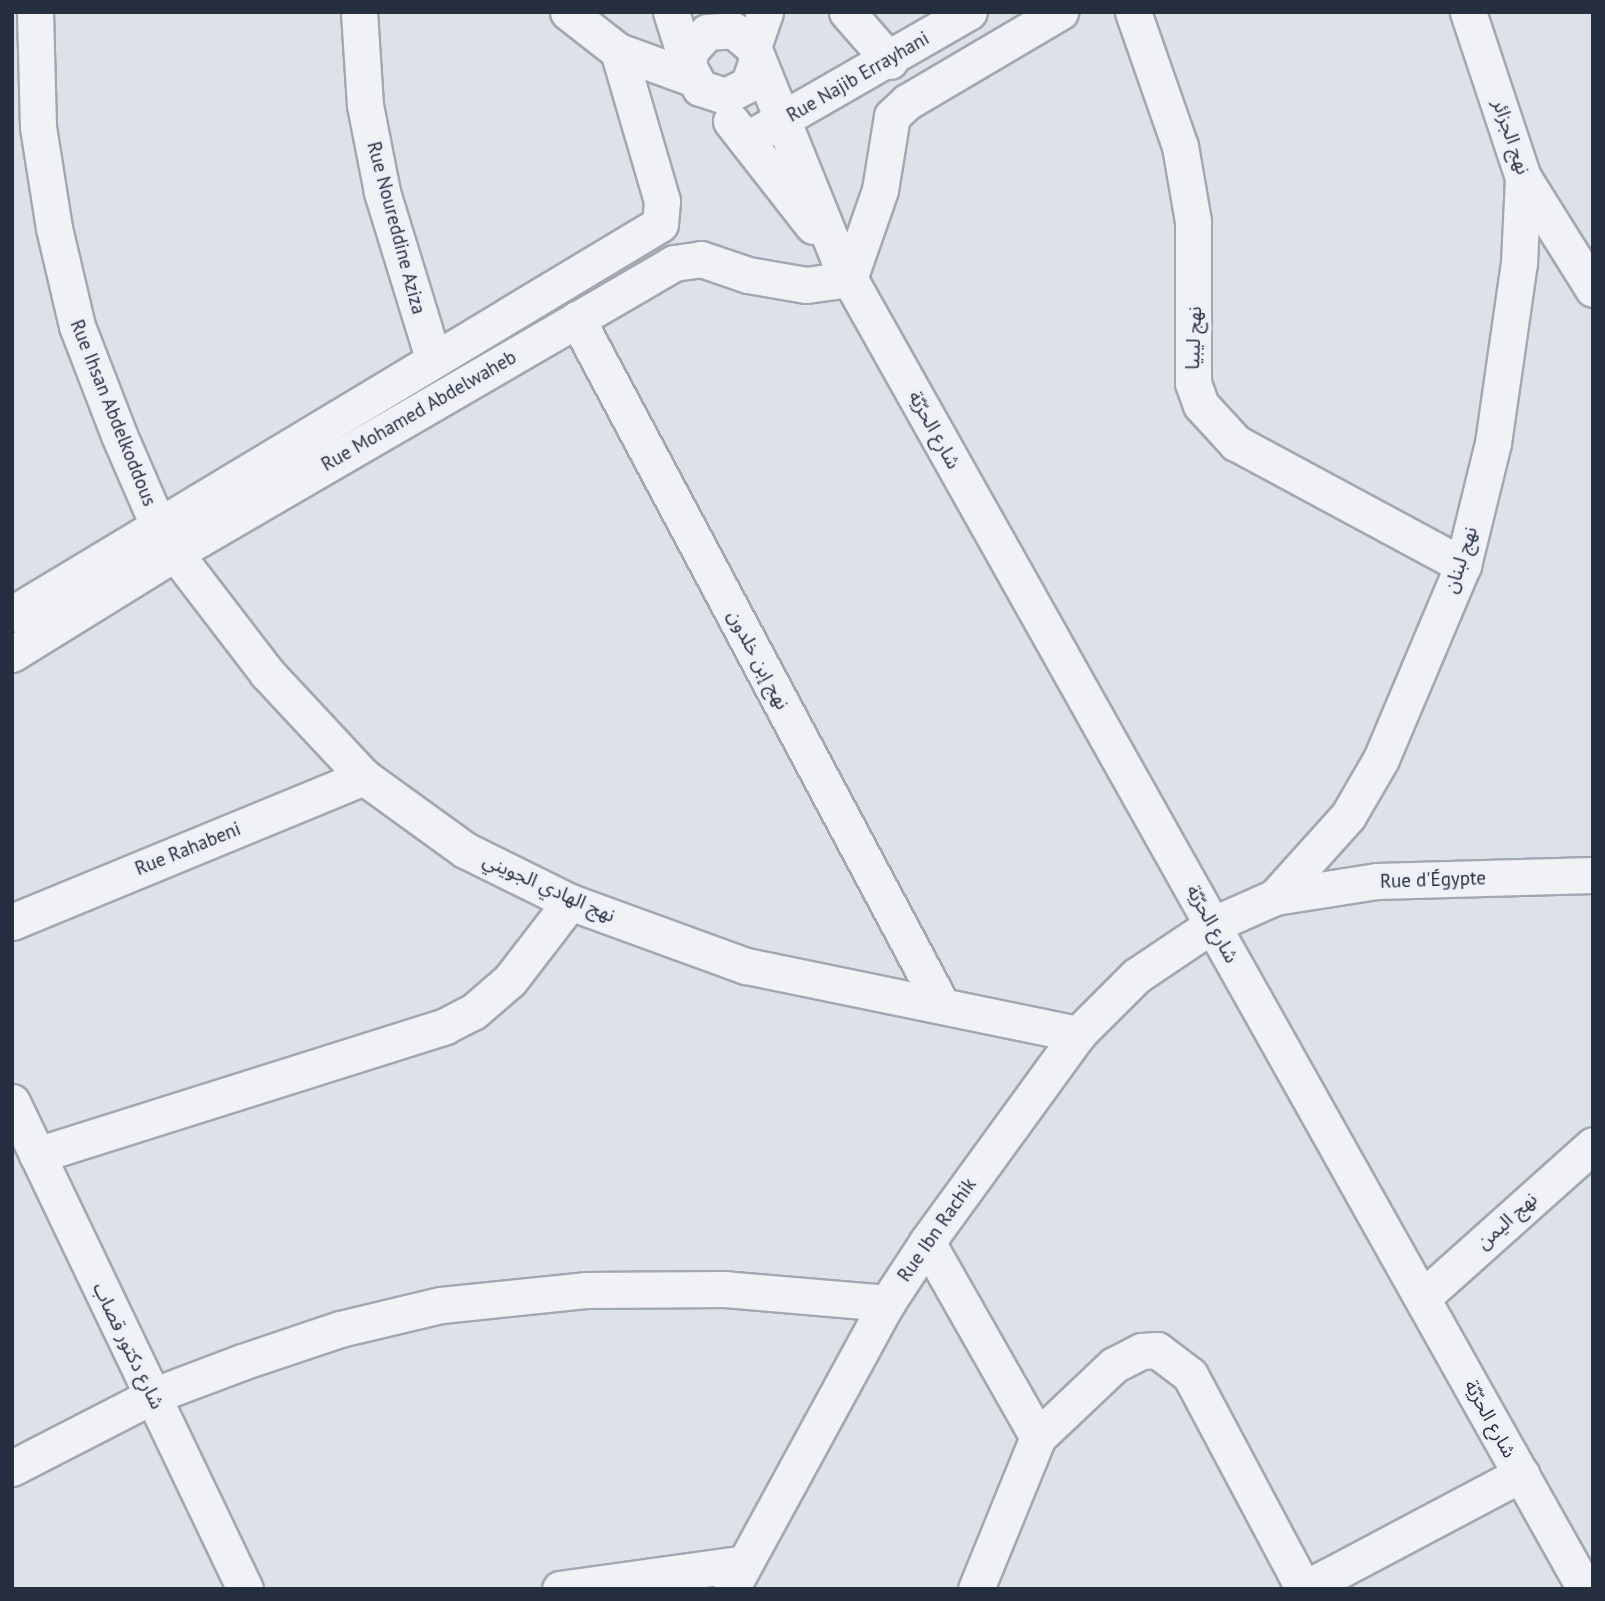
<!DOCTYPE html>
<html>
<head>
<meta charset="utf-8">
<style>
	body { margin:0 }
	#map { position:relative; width:1605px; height:1601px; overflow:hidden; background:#dde1e8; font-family:"PT Sans","Noto Sans Arabic",sans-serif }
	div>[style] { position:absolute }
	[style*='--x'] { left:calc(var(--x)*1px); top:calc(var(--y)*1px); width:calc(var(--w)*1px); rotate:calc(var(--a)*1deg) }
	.roads { filter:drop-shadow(2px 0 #a2a8b2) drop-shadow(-2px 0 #a2a8b2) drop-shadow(0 2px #a2a8b2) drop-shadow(0 -2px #a2a8b2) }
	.minor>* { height:35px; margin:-17.5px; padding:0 17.5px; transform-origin:17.5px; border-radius:17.5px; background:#f0f2f6 }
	span { translate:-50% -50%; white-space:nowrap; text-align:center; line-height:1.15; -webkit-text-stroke:7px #edf0f6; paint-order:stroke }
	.street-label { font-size:19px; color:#252f40 }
	.frame { position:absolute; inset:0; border:14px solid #252f40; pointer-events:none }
</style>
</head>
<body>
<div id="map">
	<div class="roads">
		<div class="minor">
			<div style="--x:35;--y:12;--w:115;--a:88.5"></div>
			<div style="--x:38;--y:127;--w:102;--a:81"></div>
			<div style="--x:54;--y:228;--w:101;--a:76.8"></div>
			<div style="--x:77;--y:326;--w:117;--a:68.9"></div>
			<div style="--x:119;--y:435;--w:96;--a:66.6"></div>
			<div style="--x:157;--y:523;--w:35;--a:59"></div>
			<div style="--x:175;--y:553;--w:151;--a:52.5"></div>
			<div style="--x:267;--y:673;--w:142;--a:47"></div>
			<div style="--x:364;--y:777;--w:125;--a:35.9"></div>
			<div style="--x:465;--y:850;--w:117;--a:26.3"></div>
			<div style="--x:570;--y:902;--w:187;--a:20"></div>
			<div style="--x:746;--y:966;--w:339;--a:11.6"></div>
			<div style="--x:359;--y:12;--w:93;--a:86.3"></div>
			<div style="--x:365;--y:105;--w:89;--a:78.9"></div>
			<div style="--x:382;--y:192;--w:174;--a:72.9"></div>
			<div style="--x:568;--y:12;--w:63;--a:38"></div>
			<div style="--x:618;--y:51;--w:79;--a:20"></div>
			<div style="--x:671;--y:12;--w:56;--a:72.2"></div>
			<div style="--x:847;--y:12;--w:65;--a:48.7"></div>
			<div style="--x:1133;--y:12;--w:142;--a:70.7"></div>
			<div style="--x:1180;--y:146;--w:76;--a:80.2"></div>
			<div style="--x:1193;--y:221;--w:162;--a:90"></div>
			<div style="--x:1193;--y:383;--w:23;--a:70"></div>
			<div style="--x:1201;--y:405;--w:52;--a:47.4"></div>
			<div style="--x:1236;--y:443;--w:258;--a:28.3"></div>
			<div style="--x:1468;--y:12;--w:174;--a:71.6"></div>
			<div style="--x:1523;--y:177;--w:132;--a:58"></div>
			<div style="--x:753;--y:47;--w:37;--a:-71"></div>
			<div style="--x:757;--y:59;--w:26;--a:108"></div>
			<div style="--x:749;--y:84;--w:27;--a:153"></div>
			<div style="--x:725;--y:96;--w:26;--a:-162"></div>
			<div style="--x:700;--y:88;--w:26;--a:-118"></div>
			<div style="--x:688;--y:65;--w:14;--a:-82"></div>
			<div style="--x:690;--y:51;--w:25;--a:-48"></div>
			<div style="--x:707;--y:32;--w:26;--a:-4"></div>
			<div style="--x:733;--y:30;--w:26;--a:40"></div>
			<div style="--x:753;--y:47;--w:230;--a:68"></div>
			<div style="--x:839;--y:260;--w:1524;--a:60.69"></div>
			<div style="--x:731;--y:121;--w:133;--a:52"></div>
			<div style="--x:746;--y:140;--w:257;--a:-29.9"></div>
			<div style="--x:577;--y:319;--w:773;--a:62.01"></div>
			<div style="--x:12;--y:614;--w:756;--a:-31.04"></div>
			<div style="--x:660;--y:224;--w:23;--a:-85"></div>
			<div style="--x:662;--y:201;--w:156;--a:-106.3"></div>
			<div style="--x:12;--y:654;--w:192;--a:-31.8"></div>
			<div style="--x:175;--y:553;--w:577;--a:-30.16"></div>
			<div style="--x:674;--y:263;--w:27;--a:-8"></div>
			<div style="--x:701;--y:259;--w:50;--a:18.8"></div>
			<div style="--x:748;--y:275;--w:59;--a:9.8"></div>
			<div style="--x:806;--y:285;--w:43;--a:-7.9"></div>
			<div style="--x:849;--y:279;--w:94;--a:-70.8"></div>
			<div style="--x:880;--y:190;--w:75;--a:-80.8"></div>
			<div style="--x:892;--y:116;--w:21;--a:-43"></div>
			<div style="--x:907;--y:102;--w:178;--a:-30.5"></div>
			<div style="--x:1275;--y:897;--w:109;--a:-48"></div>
			<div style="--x:1348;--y:816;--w:66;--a:-59.9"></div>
			<div style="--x:1381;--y:759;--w:211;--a:-67.1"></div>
			<div style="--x:1463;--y:565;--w:126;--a:-76.2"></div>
			<div style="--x:1493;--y:443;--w:182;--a:-81.8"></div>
			<div style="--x:1519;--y:263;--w:86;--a:-87.3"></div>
			<div style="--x:12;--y:922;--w:381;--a:-22.4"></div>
			<div style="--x:12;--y:1102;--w:540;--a:64.43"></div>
			<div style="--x:37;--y:1155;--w:428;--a:-17.5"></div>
			<div style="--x:445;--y:1026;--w:31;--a:-27"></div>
			<div style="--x:473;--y:1012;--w:49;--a:-40.9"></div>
			<div style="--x:510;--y:980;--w:98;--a:-52.4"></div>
			<div style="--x:927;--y:1242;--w:224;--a:60.4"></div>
			<div style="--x:1422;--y:1298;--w:229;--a:-41.8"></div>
			<div style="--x:12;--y:1468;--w:157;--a:-27.2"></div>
			<div style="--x:152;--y:1396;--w:96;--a:-20.7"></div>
			<div style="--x:242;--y:1362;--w:103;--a:-18.6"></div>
			<div style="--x:340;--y:1329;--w:104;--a:-13.4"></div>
			<div style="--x:441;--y:1305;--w:145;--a:-5.9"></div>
			<div style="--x:585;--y:1290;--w:139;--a:-0.4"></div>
			<div style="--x:724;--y:1289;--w:164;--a:4.9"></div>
			<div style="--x:560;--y:1589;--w:183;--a:-7.9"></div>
			<div style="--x:731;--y:1589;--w:326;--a:-61.4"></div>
			<div style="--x:887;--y:1303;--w:73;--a:-56.7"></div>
			<div style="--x:927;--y:1242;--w:257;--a:-54"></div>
			<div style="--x:1078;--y:1034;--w:82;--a:-45"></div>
			<div style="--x:1136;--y:976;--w:92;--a:-33.9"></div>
			<div style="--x:1212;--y:925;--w:69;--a:-24"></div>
			<div style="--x:1275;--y:897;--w:103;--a:-8.9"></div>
			<div style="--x:1377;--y:881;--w:216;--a:-1.6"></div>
			<div style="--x:976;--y:1589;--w:164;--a:-67.8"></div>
			<div style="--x:1038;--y:1437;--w:105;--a:-43.5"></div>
			<div style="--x:1114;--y:1365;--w:31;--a:-27"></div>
			<div style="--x:1142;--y:1351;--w:15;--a:-4"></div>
			<div style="--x:1157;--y:1350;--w:41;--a:37.1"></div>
			<div style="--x:1190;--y:1375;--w:242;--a:62"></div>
			<div style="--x:1304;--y:1589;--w:246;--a:-27.9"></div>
		</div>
	</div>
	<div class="street-label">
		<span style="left:858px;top:77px;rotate:-30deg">Rue Najib Errayhani</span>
		<span style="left:1511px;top:137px;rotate:71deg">نهج الجزائر</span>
		<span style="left:396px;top:228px;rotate:75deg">Rue Noureddine Aziza</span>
		<span style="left:1194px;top:338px;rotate:-88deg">نهج ليبيا</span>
		<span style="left:419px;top:411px;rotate:-30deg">Rue Mohamed Abdelwaheb</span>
		<span style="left:113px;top:413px;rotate:68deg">Rue Ihsan Abdelkoddous</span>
		<span style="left:934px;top:430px;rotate:61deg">شارع الحرّيّة</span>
		<span style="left:1461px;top:560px;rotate:-72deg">نهج لبنان</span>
		<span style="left:758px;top:660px;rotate:62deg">نهج إبن خلدون</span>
		<span style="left:188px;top:849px;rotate:-22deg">Rue Rahabeni</span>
		<span style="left:1433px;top:880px;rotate:-2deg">Rue d'Égypte</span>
		<span style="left:549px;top:888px;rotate:24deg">نهج الهادي الجويني</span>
		<span style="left:1212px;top:924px;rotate:61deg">شارع الحرّيّة</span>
		<span style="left:1507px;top:1221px;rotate:-42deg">نهج اليمن</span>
		<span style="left:937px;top:1230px;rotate:-55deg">Rue Ibn Rachik</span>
		<span style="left:128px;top:1346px;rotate:64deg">شارع دكتور قصاب</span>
		<span style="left:1490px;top:1419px;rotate:61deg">شارع الحرّيّة</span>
	</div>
	<div class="frame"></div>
</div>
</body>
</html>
